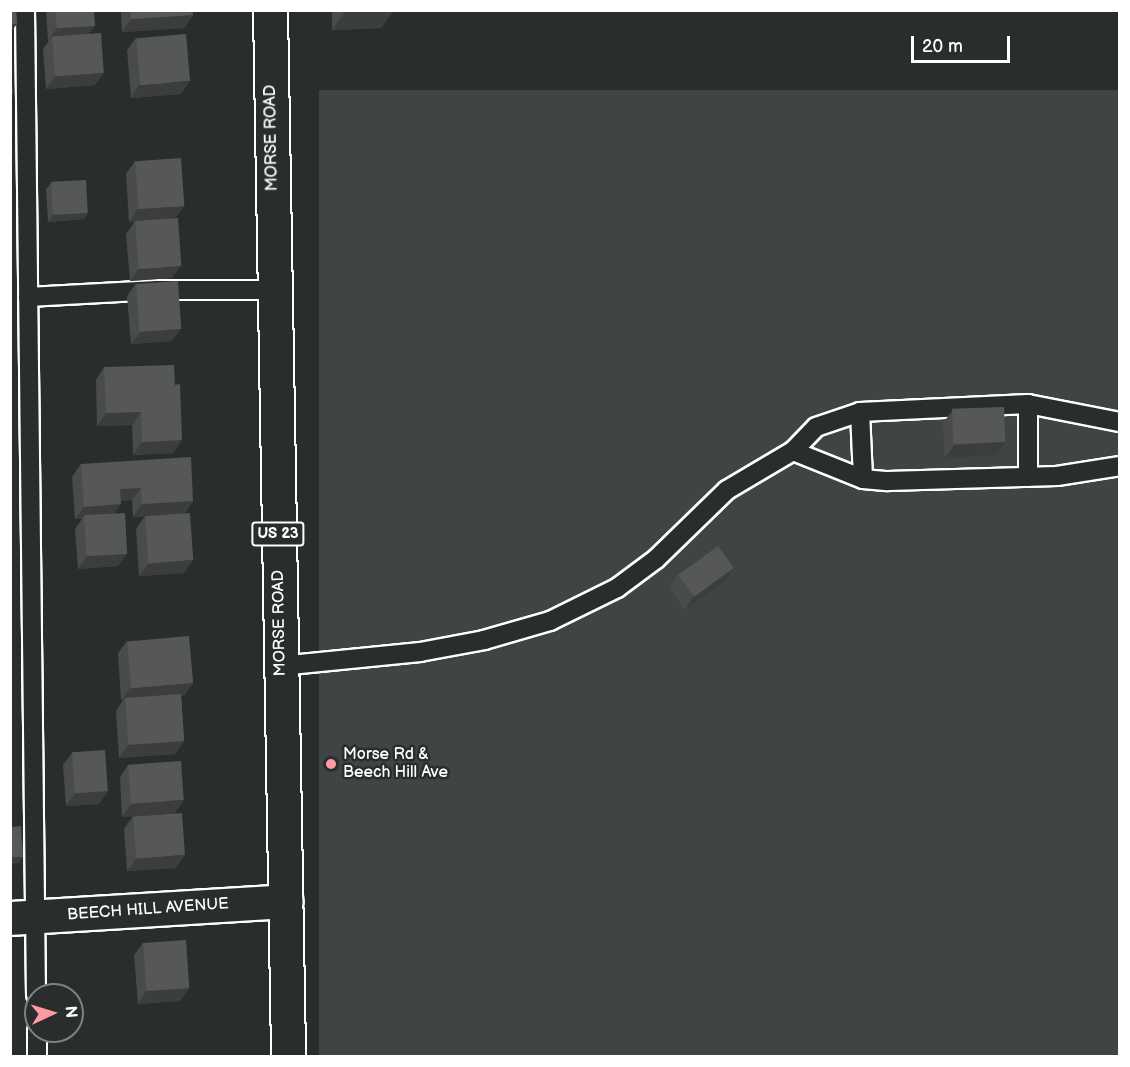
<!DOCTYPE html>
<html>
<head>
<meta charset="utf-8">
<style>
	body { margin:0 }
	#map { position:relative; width:1130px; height:1067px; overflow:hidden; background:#2a2d2e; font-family:"Balsamiq Sans",sans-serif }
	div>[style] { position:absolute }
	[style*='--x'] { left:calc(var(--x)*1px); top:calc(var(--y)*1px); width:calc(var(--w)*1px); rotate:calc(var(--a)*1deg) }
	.green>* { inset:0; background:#414445; transform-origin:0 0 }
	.roads { filter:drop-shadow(2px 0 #fff) drop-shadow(-2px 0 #fff) drop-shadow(0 2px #fff) drop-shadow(0 -2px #fff) }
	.service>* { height:18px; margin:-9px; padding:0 9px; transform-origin:9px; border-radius:9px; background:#2a2d2e }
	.minor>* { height:33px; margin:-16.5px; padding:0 16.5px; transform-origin:16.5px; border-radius:16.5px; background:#2a2d2e }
	.primary>* { height:33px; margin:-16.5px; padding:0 16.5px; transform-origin:16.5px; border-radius:16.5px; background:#2a2d2e }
	.wall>* { inset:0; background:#494b4c }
	.shaded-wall>* { inset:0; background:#3c3d3e }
	.building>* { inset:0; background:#555758; transform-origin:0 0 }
	.dots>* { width:16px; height:16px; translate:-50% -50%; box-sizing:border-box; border:3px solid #2a2d2e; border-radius:50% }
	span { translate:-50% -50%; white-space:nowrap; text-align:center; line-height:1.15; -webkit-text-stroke:5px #2a2d2e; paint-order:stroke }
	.shield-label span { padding:2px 4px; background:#2a2d2e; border:2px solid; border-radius:4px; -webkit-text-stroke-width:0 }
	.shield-label { font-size:15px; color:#fff; font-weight:700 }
	.street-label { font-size:16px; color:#fff }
	.poi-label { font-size:16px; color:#fff }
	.left { translate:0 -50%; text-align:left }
	.frame { position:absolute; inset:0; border:12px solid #fff; pointer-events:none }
	.north { position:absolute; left:24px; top:983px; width:60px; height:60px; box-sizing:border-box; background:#2a2d2e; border:2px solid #7f8182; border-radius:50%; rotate:86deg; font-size:16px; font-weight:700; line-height:24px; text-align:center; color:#fff }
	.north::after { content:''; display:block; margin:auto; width:21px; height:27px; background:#ff9aa2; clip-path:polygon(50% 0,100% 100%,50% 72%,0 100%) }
	.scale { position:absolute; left:911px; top:36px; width:99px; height:27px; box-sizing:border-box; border:3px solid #fff; border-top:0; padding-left:8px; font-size:18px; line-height:21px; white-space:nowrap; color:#fff; -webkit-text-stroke:4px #2a2d2e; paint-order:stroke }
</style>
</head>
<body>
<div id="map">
	<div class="green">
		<div style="left:1119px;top:90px;width:966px;height:800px;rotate:90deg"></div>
	</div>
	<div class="roads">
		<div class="service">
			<div style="--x:25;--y:10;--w:985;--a:89.36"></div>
			<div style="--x:28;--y:297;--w:129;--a:-3.1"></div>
			<div style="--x:157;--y:290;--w:117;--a:0"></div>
			<div style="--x:860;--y:412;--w:67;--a:87.4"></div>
			<div style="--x:793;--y:451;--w:75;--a:21.8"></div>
			<div style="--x:863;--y:479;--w:25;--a:5"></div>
			<div style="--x:888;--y:481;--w:169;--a:-1.7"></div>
			<div style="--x:1057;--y:476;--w:64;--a:-9"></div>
			<div style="--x:1028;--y:477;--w:73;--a:-90"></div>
			<div style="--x:280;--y:666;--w:141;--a:-5.7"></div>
			<div style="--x:420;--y:652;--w:65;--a:-10.6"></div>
			<div style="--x:484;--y:640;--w:69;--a:-16.1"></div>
			<div style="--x:550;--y:621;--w:75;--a:-26.2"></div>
			<div style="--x:617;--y:588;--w:49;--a:-36.6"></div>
			<div style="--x:656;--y:559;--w:99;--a:-44.2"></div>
			<div style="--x:727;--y:490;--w:77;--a:-30.6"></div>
			<div style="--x:793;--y:451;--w:33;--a:-46"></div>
			<div style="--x:816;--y:427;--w:46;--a:-18.8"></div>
			<div style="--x:860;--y:412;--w:168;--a:-2.7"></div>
			<div style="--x:1028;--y:404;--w:94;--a:11.1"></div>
			<div style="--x:37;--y:1031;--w:25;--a:90"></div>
		</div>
		<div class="minor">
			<div style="--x:10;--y:918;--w:276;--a:-3.5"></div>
		</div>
		<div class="primary">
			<div style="--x:270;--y:10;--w:1046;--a:89.01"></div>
		</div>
	</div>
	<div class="wall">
		<div style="clip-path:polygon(46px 10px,94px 10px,89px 34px,95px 85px,46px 89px,43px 49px,49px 41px,48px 41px)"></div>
		<div style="clip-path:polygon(121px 10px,192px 10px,193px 15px,184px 28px,122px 32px)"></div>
		<div style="clip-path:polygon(332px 10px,394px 10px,381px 28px,332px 30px)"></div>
		<div style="clip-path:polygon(136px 38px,181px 94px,131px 98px,127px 50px)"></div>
		<div style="clip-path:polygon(135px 161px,184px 206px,175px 218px,129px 222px,126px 174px)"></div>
		<div style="clip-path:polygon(51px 183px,84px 219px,48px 222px,46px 189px)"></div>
		<div style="clip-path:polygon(135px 221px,172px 278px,130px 281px,126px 234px)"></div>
		<div style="clip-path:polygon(136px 283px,172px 341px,131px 344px,127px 296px)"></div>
		<div style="clip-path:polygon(104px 367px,182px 440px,173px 453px,133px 455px,132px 425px,97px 426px,96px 380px)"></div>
		<div style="clip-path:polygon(952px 411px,997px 455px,945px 458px,943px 423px)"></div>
		<div style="clip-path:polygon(81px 464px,193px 501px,185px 513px,184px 573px,139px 576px,136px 529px,145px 516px,133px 517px,132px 500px,120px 501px,121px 504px,114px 514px,118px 566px,78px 569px,75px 529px,82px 519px,75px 519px,72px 477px)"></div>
		<div style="clip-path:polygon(734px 568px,725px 581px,685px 610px,669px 587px,678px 574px)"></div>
		<div style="clip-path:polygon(127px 641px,193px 683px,184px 696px,181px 696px,184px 741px,175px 754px,119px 758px,116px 711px,123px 700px,121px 700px,118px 653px)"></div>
		<div style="clip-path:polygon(72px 753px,108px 791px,99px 804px,66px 806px,63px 765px)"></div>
		<div style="clip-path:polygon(128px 765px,175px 813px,122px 817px,120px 777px)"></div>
		<div style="clip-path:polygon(133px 816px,176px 868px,127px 871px,124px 829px)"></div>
		<div style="clip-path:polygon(143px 943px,189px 988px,180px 1001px,138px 1004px,134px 955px)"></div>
	</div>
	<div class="shaded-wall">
		<div style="clip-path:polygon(375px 10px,394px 10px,381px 28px,332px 30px,345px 12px)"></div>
		<div style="clip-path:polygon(193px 15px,184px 28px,122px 32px,131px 19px)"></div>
		<div style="clip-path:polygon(10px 24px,17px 24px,10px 33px)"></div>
		<div style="clip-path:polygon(95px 26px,86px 38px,52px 37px,48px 41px,57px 28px)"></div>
		<div style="clip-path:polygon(104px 73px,95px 85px,46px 89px,55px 76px)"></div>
		<div style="clip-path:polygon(190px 81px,181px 94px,131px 98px,139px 85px)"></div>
		<div style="clip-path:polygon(184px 206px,175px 218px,129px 222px,138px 209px)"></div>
		<div style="clip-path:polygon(88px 213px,84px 219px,48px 222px,53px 215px)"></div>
		<div style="clip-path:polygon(181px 266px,172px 278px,130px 281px,139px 269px)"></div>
		<div style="clip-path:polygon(181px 329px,172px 341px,131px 344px,140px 332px)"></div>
		<div style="clip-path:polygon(141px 412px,132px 425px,97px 426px,106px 413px)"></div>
		<div style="clip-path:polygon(182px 440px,173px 453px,133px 455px,142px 442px)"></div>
		<div style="clip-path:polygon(1005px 442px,997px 455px,945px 458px,954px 445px)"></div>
		<div style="clip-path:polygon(141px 488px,132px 500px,111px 501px,120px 489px)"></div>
		<div style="clip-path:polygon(193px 501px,184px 514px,133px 517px,142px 504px)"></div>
		<div style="clip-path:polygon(121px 504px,112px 517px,84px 516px,82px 519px,75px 519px,84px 507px)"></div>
		<div style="clip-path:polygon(127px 554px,118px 566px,78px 569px,87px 556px)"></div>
		<div style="clip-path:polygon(193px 560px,184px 573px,139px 576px,148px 564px)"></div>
		<div style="clip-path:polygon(734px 568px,725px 581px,685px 610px,693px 597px)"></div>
		<div style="clip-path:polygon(193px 683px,184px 696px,125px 700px,125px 698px,123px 700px,121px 700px,130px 688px)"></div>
		<div style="clip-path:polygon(184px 741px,175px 754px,119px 758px,128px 745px)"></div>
		<div style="clip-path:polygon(108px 791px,99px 804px,66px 806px,75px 793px)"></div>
		<div style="clip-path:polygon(184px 800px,175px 813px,122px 817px,131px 804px)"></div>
		<div style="clip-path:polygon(185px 855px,176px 868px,127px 871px,136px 859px)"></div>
		<div style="clip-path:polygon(10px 857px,23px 857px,19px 863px,10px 864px)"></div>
		<div style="clip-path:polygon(189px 988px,180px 1001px,138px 1004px,146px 991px)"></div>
	</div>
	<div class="building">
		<div style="clip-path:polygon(10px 10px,16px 10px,17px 24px,10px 24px)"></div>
		<div style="clip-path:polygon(55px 10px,94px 10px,95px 26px,57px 28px)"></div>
		<div style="clip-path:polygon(131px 10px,192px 10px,193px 15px,131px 19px)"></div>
		<div style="clip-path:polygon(345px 10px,375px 10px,345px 12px)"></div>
		<div style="left:101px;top:33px;width:40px;height:49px;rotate:86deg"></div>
		<div style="left:186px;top:34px;width:47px;height:50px;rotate:85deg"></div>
		<div style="clip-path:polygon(10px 64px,13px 94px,10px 94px)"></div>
		<div style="left:181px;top:158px;width:48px;height:46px;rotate:86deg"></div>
		<div style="left:86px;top:180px;width:33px;height:35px;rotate:87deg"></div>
		<div style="clip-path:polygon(10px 182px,12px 209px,10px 209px)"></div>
		<div style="left:178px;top:218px;width:48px;height:43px;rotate:86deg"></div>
		<div style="left:178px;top:281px;width:48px;height:42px;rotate:86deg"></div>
		<div style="clip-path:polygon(174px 365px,175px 385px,180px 384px,182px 440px,142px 442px,141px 412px,106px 413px,104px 367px)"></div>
		<div style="left:1004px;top:407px;width:35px;height:52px;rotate:88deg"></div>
		<div style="clip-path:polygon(191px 457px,193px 501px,142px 504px,141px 488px,120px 489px,121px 504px,84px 507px,81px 464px)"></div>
		<div style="left:125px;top:513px;width:41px;height:41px;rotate:87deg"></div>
		<div style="left:190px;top:513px;width:47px;height:45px;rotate:86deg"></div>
		<div style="left:718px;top:546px;width:27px;height:49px;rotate:54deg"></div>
		<div style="left:189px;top:636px;width:47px;height:62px;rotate:85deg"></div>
		<div style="left:181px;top:694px;width:47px;height:56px;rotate:86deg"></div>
		<div style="left:105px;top:750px;width:41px;height:33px;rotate:86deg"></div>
		<div style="left:181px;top:761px;width:39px;height:53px;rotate:86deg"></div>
		<div style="left:182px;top:813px;width:42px;height:49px;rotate:86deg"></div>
		<div style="clip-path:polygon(21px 826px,23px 857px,10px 857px,10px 827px)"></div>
		<div style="left:186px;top:940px;width:48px;height:43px;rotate:86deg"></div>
	</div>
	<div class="dots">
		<div style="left:331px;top:764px;background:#ff9aa2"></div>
	</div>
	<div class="shield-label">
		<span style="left:278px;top:534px">US 23</span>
	</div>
	<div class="street-label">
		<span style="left:272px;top:138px;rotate:-91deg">MORSE ROAD</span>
		<span style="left:280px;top:623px;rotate:-91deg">MORSE ROAD</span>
		<span style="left:148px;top:910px;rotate:-4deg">BEECH HILL AVENUE</span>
	</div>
	<div class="poi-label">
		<span class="left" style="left:343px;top:764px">Morse Rd &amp;<br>Beech Hill Ave</span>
	</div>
	<div class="frame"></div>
	<div class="north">N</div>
	<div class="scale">20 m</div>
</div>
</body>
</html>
